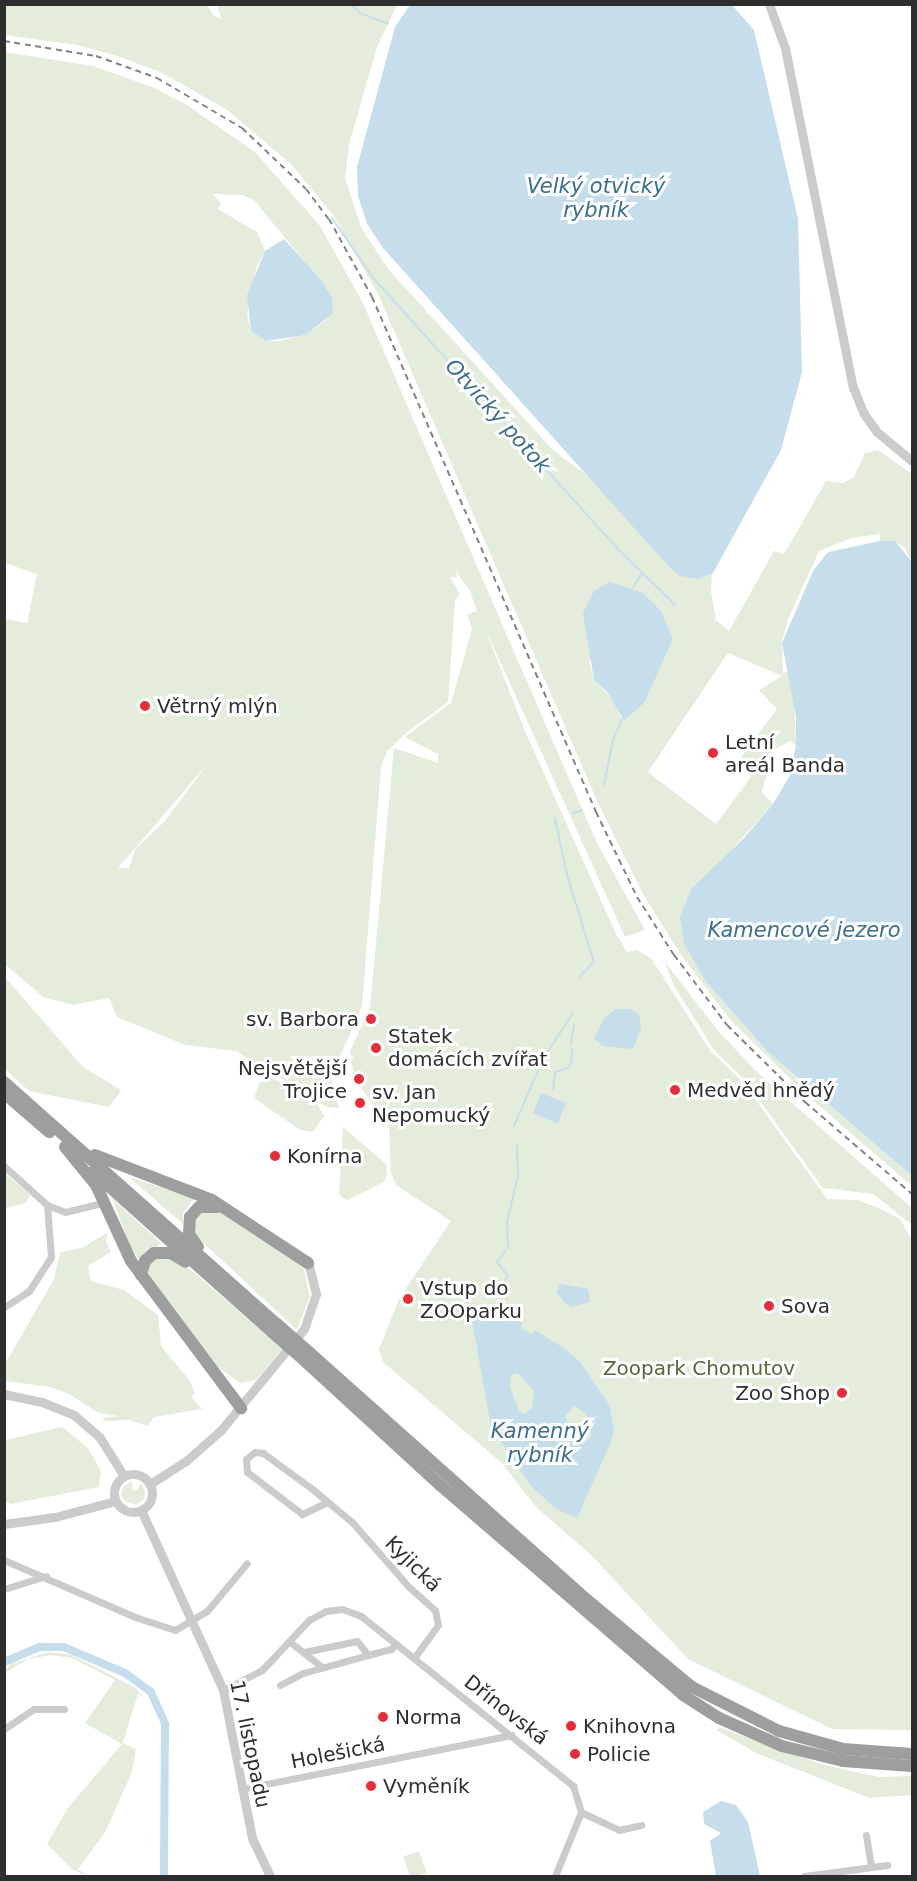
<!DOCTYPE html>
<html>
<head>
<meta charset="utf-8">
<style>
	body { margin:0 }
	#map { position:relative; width:917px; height:1881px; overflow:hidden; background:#fff; font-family:"DejaVu Sans",sans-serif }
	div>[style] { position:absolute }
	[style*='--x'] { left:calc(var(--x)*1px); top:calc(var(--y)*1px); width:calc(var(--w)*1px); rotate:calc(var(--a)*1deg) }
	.green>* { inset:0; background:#e4ecdb; transform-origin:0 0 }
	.water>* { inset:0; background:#c6ddec; transform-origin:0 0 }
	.stream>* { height:2px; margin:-1px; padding:0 1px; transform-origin:1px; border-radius:1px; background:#c6ddec }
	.canal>* { height:8px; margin:-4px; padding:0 4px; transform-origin:4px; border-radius:4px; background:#c6ddec }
	.minor>* { height:7px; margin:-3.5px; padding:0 3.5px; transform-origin:3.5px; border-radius:3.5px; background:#cbcbcb }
	.tertiary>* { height:9px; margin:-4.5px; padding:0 4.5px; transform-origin:4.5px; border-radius:4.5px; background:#cbcbcb }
	.tertiary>.ring { margin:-4.5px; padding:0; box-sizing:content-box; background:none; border:9px solid #cbcbcb; border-radius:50% }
	.trunk>* { height:12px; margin:-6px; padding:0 6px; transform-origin:6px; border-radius:6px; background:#9e9e9e }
	.rail>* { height:2px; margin-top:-1px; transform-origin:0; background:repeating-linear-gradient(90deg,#838383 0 6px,transparent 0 10.5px) }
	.trunk-bridge>* { height:12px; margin:-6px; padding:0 6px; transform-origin:6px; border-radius:6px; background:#9e9e9e }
	.dots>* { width:16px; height:16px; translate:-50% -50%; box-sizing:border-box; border:3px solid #fff; border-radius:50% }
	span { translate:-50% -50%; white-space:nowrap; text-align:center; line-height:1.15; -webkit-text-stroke:6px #fff; paint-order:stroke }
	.poi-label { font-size:20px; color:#2e2e2e }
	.left { translate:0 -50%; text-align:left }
	.right { translate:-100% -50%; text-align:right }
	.park-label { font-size:20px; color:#506a3a }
	.street-label { font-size:20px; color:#2e2e2e }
	.water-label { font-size:21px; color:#3a6f92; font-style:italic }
	.frame { position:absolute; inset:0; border:6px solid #2e2e2e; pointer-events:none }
</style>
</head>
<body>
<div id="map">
	<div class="green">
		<div style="clip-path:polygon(evenodd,4px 5px,207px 5px,214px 16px,221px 19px,217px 5px,397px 5px,377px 47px,349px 145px,345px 178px,361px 227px,388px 269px,553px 450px,593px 480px,671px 569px,699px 579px,712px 573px,711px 592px,716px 620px,729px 631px,774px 551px,784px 554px,826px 481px,843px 483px,854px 477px,865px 453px,878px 450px,912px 474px,912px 562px,904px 547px,895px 541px,880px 541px,880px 534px,851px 538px,819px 551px,788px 619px,782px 641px,783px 674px,787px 671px,794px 698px,796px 746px,791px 741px,773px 750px,762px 792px,773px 804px,722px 860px,706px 982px,768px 1052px,912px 1176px,912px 1186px,809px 1097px,731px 1021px,679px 952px,643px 894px,598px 803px,378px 294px,334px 216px,290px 163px,226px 109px,160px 72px,117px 56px,77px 45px,5px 35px,4px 5px,673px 639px,645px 702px,624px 721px,621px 719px,614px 701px,594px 680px,589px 661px,673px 639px,4px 5px,728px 653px,782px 676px,759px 690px,777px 709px,736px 764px,751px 777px,716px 824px,648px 772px,728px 653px)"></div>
		<div style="clip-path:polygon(evenodd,5px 52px,93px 66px,152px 87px,187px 105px,255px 152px,320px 226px,362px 301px,597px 843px,645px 930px,625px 937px,484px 626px,525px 731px,616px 934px,627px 952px,637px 950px,651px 958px,711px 1052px,742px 1081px,827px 1199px,858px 1200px,883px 1210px,900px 1219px,912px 1240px,912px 1730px,832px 1729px,688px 1659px,591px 1555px,535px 1506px,502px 1463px,383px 1362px,379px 1349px,399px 1299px,451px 1221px,396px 1185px,391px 1173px,389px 1129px,354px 1077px,350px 1051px,370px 1008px,394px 748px,438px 763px,438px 754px,405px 737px,451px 703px,472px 629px,467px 614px,477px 611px,470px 591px,456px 571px,457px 577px,450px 577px,460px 594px,455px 601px,448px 702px,407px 732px,387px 752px,381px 767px,362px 1006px,331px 1078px,339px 1108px,327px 1107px,314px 1099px,324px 1116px,313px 1132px,300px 1130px,254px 1098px,260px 1082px,272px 1078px,313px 1098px,236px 1051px,185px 1045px,117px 1017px,109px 998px,73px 1005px,43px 997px,5px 964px,5px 619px,27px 623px,37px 574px,5px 563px,5px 52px,213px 194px,241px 195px,254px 200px,327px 289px,333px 305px,326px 320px,306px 335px,278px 341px,266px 341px,251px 331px,247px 315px,256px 268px,265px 251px,257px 232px,218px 209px,221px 204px,213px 194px,5px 52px,209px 762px,165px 821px,136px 848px,129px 868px,118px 868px,209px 762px)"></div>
		<div style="clip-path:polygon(665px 962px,719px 1032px,758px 1073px,912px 1208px,912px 1225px,873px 1194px,823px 1188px,744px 1079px,714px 1050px,673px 984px)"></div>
		<div style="clip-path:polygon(5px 977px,83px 1067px,121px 1090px,109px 1107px,29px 1091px,5px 1069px)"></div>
		<div style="clip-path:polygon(343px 1127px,386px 1164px,387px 1175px,384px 1182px,347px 1200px,339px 1195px)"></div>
		<div style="clip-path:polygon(4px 1172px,30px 1195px,26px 1203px,5px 1208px)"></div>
		<div style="clip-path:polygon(129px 1177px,194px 1198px,183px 1213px,183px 1224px)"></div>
		<div style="clip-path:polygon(112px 1198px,161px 1243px,140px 1261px,130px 1246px)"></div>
		<div style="clip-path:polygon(215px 1209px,303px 1266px,310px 1296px,297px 1330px,195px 1235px,193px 1220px,198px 1211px)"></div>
		<div style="clip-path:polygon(108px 1232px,106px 1241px,111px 1252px,88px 1266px,91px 1281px,124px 1290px,158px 1315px,161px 1346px,190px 1381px,195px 1394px,191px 1396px,202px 1409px,154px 1417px,148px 1426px,129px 1420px,105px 1421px,102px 1418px,119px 1416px,99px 1413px,69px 1394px,50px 1387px,5px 1381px,5px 1364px,54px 1279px,60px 1252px,82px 1248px)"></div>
		<div style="clip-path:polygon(161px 1255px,181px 1262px,197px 1275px,282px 1349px,256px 1380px,240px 1383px,217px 1366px,148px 1277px,150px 1262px)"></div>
		<div style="clip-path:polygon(62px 1427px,88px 1448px,101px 1471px,99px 1487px,11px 1504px,5px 1502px,5px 1440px)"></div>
		<div style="clip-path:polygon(132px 1481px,132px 1490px,136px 1491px,141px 1484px,145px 1491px,144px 1499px,136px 1505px,125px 1501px,121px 1494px,123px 1487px)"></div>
		<div style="clip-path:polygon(49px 1652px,72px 1655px,136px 1688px,143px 1697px,138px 1693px,123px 1743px,136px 1749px,132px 1772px,106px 1831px,78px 1869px,89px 1876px,73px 1870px,47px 1844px,67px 1809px,122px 1744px,85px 1723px,115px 1680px,72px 1658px,51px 1655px,28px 1659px,5px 1673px,10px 1664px)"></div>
		<div style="clip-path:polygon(721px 1728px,824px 1765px,879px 1777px,912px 1776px,912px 1795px,869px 1798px,756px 1753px,716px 1730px)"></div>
		<div style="left:419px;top:1851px;width:23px;height:17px;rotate:70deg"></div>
	</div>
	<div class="water">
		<div style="clip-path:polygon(732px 5px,754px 30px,798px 219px,802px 372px,781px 450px,713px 573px,699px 579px,680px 576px,671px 569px,383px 248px,367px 224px,358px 196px,357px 167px,395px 27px,410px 5px)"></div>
		<div style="clip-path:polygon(284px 239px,321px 280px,332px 297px,333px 313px,306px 335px,266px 341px,251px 331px,247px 295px,265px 251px)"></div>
		<div style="clip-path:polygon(880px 541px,895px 541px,912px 562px,912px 1176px,768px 1052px,706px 982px,684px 944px,680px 917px,691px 889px,744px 838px,773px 804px,789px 777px,796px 746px,796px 717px,782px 643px,813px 571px,828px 552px)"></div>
		<div style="clip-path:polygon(610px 582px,643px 593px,661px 611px,673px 639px,645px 702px,624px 721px,608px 693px,594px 680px,583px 613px,594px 591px)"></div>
		<div style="clip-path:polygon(616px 1009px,629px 1009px,639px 1014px,641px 1029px,633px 1049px,602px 1046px,594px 1038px,604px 1018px)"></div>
		<div style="left:541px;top:1093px;width:27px;height:22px;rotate:22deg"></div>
		<div style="clip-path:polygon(560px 1284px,588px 1289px,590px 1302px,572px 1307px,565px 1303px,556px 1292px)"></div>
		<div style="clip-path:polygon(evenodd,478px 1311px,505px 1314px,522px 1323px,521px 1328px,532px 1334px,535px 1330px,567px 1350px,581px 1363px,610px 1406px,614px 1431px,611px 1442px,577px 1518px,556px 1509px,531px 1486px,491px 1427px,472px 1320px,478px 1311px,518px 1373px,534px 1391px,532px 1408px,525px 1414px,519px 1411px,510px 1387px,511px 1375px,518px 1373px,478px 1311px,574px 1406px,585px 1413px,589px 1423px,591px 1436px,584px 1444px,573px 1438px,567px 1426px,566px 1415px,574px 1406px)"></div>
		<div style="clip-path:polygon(721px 1801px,736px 1805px,748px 1822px,760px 1876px,716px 1876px,710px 1841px,721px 1833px,704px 1824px,703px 1812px)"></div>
	</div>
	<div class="stream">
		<div style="--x:98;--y:4;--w:1;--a:90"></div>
		<div style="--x:351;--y:4;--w:13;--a:45"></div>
		<div style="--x:360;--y:13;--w:30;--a:21"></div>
		<div style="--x:332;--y:218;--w:74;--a:55.5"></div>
		<div style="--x:374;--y:279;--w:363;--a:47.9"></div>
		<div style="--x:617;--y:548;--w:81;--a:44.5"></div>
		<div style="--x:633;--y:588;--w:17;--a:-59"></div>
		<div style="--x:604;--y:785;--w:46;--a:-78.7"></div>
		<div style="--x:613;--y:740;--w:23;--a:-67"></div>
		<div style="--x:573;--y:813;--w:9;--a:-18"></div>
		<div style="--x:555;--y:818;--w:58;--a:78.1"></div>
		<div style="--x:567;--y:875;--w:91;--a:72.8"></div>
		<div style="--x:594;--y:962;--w:21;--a:135"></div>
		<div style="--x:571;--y:1044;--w:19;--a:-81"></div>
		<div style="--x:553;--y:1089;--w:17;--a:-83"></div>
		<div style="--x:555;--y:1072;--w:14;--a:-17"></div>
		<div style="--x:568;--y:1068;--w:6;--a:-59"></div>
		<div style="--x:571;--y:1063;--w:14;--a:-86"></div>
		<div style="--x:514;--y:1126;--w:73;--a:-66.6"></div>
		<div style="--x:543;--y:1059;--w:55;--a:-56.9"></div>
		<div style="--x:508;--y:1248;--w:26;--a:-92"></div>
		<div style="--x:507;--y:1222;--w:47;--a:-76.6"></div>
		<div style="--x:518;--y:1176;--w:32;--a:-92"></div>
		<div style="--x:502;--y:1285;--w:11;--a:-56"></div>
		<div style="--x:508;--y:1276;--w:18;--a:-128"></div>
		<div style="--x:497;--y:1262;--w:14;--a:-54"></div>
	</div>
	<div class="canal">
		<div style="--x:4;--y:1662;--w:39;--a:-23"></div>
		<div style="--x:40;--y:1647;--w:24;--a:0"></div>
		<div style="--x:64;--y:1647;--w:66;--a:23.1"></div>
		<div style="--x:125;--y:1673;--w:32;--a:36"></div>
		<div style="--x:151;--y:1692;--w:35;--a:66"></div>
		<div style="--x:165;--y:1724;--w:152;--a:90.4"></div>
	</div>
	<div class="minor">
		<div style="--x:4;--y:1166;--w:58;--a:42.2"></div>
		<div style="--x:47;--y:1205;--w:52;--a:85.6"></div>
		<div style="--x:51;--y:1257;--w:40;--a:122.9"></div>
		<div style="--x:29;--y:1291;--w:30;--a:147"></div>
		<div style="--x:47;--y:1205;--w:19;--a:21"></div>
		<div style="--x:65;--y:1212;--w:42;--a:-13.7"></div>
		<div style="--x:327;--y:1502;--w:28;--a:154"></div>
		<div style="--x:302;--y:1514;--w:69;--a:-142.6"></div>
		<div style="--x:247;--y:1472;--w:13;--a:-94"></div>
		<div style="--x:246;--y:1459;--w:11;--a:-38"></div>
		<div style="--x:255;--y:1452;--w:8;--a:7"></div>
		<div style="--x:263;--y:1453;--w:59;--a:36.1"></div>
		<div style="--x:311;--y:1488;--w:53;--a:39.7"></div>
		<div style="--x:352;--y:1522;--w:85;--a:48.8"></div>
		<div style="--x:408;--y:1586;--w:36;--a:42"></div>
		<div style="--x:435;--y:1610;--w:15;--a:79"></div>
		<div style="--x:438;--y:1625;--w:41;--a:126"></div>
		<div style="--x:4;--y:1560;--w:143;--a:23.5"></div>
		<div style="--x:135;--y:1617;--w:42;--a:18"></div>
		<div style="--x:175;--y:1630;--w:37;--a:-31"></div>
		<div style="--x:207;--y:1611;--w:62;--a:-50.2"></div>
		<div style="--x:4;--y:1589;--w:44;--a:-17.2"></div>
		<div style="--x:290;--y:1642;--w:41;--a:38"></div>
		<div style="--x:368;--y:1655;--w:24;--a:-15"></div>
		<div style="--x:391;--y:1649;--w:7;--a:-45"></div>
		<div style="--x:280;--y:1685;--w:26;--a:-28"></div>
		<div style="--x:303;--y:1673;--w:67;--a:-15.5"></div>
		<div style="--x:368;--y:1655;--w:18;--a:-128"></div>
		<div style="--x:357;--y:1641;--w:54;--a:168.3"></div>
		<div style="--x:223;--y:1690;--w:44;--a:-27.1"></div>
		<div style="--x:262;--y:1670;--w:69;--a:-46.8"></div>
		<div style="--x:309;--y:1620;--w:19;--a:-28"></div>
		<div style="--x:326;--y:1611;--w:16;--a:-7"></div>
		<div style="--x:342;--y:1609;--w:20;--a:20"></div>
		<div style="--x:361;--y:1616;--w:272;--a:38.7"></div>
		<div style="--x:573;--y:1786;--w:27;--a:73"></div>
		<div style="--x:581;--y:1812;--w:69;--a:112.1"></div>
		<div style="--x:4;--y:1729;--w:36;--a:-34"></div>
		<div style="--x:34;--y:1709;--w:30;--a:0"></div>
		<div style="--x:241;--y:1789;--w:276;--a:-11.3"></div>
		<div style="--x:581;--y:1812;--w:42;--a:25.3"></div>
		<div style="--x:619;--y:1830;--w:23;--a:-13"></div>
		<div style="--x:866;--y:1835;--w:32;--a:81"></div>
		<div style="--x:804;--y:1876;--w:84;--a:-7.5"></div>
	</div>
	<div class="tertiary">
		<div style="--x:769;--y:4;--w:47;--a:70"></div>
		<div style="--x:785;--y:48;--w:346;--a:78.7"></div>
		<div style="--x:853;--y:387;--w:29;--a:68"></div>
		<div style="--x:864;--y:414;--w:22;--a:54"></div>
		<div style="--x:877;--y:432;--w:45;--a:39.6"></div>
		<div style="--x:4;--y:1394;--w:39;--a:12"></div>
		<div style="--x:42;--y:1402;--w:35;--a:22"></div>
		<div style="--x:74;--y:1415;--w:35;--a:41"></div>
		<div style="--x:100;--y:1438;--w:45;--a:57.7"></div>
		<div class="ring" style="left:114px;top:1474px;width:29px;height:29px"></div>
		<div style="--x:150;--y:1484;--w:43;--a:-32.6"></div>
		<div style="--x:186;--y:1461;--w:47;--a:-41.5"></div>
		<div style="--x:221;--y:1430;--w:131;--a:-50.6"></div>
		<div style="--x:304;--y:1329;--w:37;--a:-71"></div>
		<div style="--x:316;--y:1294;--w:32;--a:-104"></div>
		<div style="--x:141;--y:1510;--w:198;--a:65.5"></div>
		<div style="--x:223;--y:1690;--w:151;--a:78.9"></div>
		<div style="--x:252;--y:1838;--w:42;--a:64.7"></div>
		<div style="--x:4;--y:1524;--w:51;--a:-7.8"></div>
		<div style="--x:55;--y:1517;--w:62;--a:-14.9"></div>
	</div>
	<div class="trunk">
		<div style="--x:4;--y:1082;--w:365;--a:41.6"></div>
		<div style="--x:4;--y:1093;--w:60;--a:40.9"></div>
		<div style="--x:65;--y:1147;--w:49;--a:50.8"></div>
		<div style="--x:96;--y:1185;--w:84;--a:65.3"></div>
		<div style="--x:131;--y:1261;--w:184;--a:53.2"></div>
		<div style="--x:95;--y:1155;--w:125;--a:21"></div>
		<div style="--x:212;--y:1200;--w:115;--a:33.3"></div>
		<div style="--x:93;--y:1172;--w:241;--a:41.8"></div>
		<div style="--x:198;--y:1247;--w:16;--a:-125"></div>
		<div style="--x:189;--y:1234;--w:17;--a:-87"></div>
		<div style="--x:190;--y:1217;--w:13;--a:-48"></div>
		<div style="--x:199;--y:1207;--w:19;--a:0"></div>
		<div style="--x:141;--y:1275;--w:15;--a:-74"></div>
		<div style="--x:145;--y:1261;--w:12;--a:-42"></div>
		<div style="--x:154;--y:1253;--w:17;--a:0"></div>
		<div style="--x:171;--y:1253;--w:17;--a:31"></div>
		<div style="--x:310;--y:1353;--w:361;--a:41.7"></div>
		<div style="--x:579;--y:1593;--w:147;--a:39.8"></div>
		<div style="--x:692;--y:1687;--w:97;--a:26.8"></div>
		<div style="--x:779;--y:1731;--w:66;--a:15.7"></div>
		<div style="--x:843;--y:1749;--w:69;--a:4.1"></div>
		<div style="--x:305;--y:1361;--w:183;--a:42.6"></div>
		<div style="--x:440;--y:1485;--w:321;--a:40.8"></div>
		<div style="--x:683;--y:1695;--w:43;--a:32.6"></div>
		<div style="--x:719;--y:1718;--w:69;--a:24"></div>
		<div style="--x:782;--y:1746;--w:63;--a:13.8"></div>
		<div style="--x:843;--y:1761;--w:69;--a:4.1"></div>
	</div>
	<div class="rail">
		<div style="--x:4;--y:41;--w:93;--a:9.3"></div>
		<div style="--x:96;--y:56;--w:65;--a:19.8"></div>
		<div style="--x:157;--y:78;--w:99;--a:30.5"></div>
		<div style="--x:242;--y:128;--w:88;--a:43.6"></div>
		<div style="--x:306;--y:189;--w:38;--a:53"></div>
		<div style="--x:329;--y:219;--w:89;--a:61.1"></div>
		<div style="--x:372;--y:297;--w:562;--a:66.49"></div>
		<div style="--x:596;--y:812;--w:94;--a:64.2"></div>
		<div style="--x:637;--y:897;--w:69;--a:57.5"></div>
		<div style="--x:674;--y:955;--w:88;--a:52.9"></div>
		<div style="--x:727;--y:1025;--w:110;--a:44.6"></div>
		<div style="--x:805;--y:1102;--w:141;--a:40.7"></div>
	</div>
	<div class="trunk-bridge">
		<div style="--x:277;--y:1324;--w:44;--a:41.3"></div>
		<div style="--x:273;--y:1333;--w:43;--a:41.2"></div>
	</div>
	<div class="dots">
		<div style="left:145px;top:706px;background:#ea2b38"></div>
		<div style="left:713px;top:753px;background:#ea2b38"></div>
		<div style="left:371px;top:1019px;background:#ea2b38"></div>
		<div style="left:376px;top:1048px;background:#ea2b38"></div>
		<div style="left:359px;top:1079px;background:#ea2b38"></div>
		<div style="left:675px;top:1090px;background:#ea2b38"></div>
		<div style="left:360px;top:1103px;background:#ea2b38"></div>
		<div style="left:275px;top:1156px;background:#ea2b38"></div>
		<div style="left:408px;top:1299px;background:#ea2b38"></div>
		<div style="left:769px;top:1306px;background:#ea2b38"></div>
		<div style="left:842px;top:1393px;background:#ea2b38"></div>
		<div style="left:383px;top:1717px;background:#ea2b38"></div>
		<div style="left:571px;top:1726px;background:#ea2b38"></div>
		<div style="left:575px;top:1754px;background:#ea2b38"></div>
		<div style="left:371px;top:1786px;background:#ea2b38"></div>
	</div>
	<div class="poi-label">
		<span class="left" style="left:157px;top:706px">Větrný mlýn</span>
		<span class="left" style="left:725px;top:754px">Letní<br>areál Banda</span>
		<span class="right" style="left:359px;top:1019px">sv. Barbora</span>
		<span class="left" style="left:388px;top:1048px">Statek<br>domácích zvířat</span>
		<span class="right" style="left:347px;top:1080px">Nejsvětější<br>Trojice</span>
		<span class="left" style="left:687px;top:1090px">Medvěd hnědý</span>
		<span class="left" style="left:372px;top:1104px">sv. Jan<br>Nepomucký</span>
		<span class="left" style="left:287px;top:1156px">Konírna</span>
		<span class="left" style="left:420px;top:1300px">Vstup do<br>ZOOparku</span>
		<span class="left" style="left:781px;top:1306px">Sova</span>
		<span class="right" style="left:830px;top:1393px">Zoo Shop</span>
		<span class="left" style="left:395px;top:1717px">Norma</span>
		<span class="left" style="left:583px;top:1726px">Knihovna</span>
		<span class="left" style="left:587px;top:1754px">Policie</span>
		<span class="left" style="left:383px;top:1786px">Vyměník</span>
	</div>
	<div class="park-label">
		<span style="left:699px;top:1368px">Zoopark Chomutov</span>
	</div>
	<div class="street-label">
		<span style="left:413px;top:1564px;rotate:45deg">Kyjická</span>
		<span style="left:506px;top:1710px;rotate:38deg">Dřínovská</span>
		<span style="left:250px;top:1744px;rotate:78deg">17. listopadu</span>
		<span style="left:338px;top:1753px;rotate:-11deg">Holešická</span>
	</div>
	<div class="water-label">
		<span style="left:596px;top:198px">Velký otvický<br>rybník</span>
		<span style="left:498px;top:416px;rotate:48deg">Otvický potok</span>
		<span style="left:804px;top:930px">Kamencové jezero</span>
		<span style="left:540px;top:1443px">Kamenný<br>rybník</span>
	</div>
	<div class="frame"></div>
</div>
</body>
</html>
